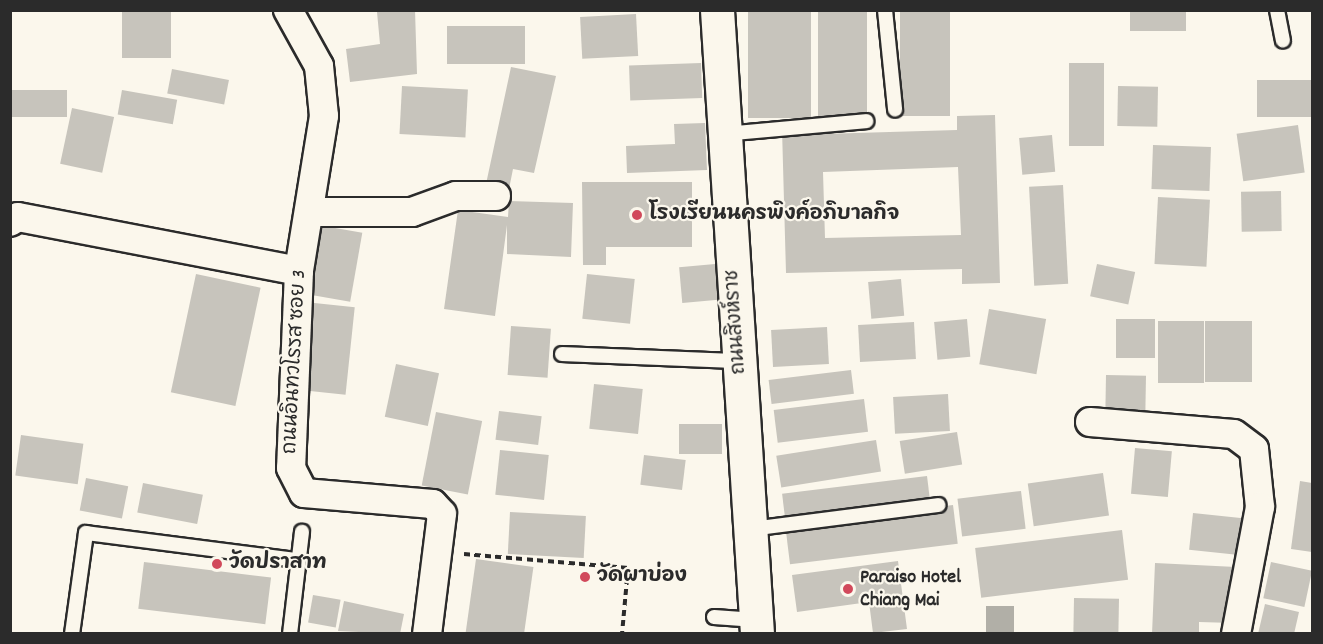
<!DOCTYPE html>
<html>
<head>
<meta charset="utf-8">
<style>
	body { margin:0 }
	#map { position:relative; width:1323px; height:644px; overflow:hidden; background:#fbf7ec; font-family:Dekko,"Playpen Sans Thai",sans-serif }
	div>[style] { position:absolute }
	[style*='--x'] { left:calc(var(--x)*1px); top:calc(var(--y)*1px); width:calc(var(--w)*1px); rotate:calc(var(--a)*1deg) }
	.water>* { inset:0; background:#b1afa7; transform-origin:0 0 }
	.building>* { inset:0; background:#c7c4bc; transform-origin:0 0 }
	.path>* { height:4px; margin-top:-2px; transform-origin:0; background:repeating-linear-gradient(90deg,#2b2b2b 0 6px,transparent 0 10.5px) }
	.roads { filter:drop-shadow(2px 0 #2b2b2b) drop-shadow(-2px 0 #2b2b2b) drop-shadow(0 2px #2b2b2b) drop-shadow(0 -2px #2b2b2b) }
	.service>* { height:14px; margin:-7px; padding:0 7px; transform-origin:7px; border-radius:7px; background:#fbf7ec }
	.minor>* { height:28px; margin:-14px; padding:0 14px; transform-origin:14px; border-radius:14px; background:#fbf7ec }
	.tertiary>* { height:33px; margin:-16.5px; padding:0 16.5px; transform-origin:16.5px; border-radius:16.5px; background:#fbf7ec }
	.dots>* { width:16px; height:16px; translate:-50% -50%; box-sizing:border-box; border:3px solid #fbf7ec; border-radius:50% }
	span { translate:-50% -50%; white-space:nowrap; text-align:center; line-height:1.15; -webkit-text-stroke:4.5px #fbf7ec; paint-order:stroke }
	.poi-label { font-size:20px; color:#2b2b2b; font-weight:700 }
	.left { translate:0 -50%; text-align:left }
	.street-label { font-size:20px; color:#2b2b2b }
	.frame { position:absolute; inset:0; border:12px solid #2b2b2b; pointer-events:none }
</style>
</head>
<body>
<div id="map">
	<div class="water">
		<div style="left:1014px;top:606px;width:27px;height:28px;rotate:90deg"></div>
	</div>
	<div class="building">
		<div style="left:122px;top:10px;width:49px;height:48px"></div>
		<div style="clip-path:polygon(401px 10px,415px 10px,417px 74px,350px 82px,346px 49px,380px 44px,377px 12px)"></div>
		<div style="left:748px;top:10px;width:63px;height:108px"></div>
		<div style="left:818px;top:10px;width:49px;height:109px"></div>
		<div style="left:900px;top:10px;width:50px;height:106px"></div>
		<div style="left:1130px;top:10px;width:56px;height:21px"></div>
		<div style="left:636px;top:14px;width:42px;height:56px;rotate:87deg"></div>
		<div style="left:525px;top:26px;width:38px;height:78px;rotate:90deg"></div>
		<div style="left:701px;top:63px;width:35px;height:72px;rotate:88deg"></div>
		<div style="left:1069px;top:63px;width:35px;height:83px"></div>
		<div style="clip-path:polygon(511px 67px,556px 76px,534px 173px,513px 169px,509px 189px,486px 184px)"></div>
		<div style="left:172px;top:69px;width:58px;height:25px;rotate:11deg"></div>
		<div style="left:1312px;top:80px;width:37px;height:55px;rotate:90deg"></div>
		<div style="left:402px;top:86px;width:66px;height:48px;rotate:3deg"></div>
		<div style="left:1118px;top:86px;width:40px;height:40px;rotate:1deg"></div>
		<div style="left:10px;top:90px;width:57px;height:27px"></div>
		<div style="left:122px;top:90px;width:56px;height:25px;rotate:10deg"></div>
		<div style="left:72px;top:108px;width:43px;height:57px;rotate:12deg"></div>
		<div style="clip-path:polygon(evenodd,995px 115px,1000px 283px,962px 284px,962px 269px,786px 273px,782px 129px,822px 128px,822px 134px,957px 130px,957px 116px,995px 115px,958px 167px,961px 235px,825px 238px,823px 172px,958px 167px)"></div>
		<div style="clip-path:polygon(705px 123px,707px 170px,627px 173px,626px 146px,675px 144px,674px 124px)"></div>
		<div style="left:1298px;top:125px;width:48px;height:62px;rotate:82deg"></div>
		<div style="left:1052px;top:135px;width:37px;height:33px;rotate:85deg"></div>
		<div style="left:1153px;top:145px;width:58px;height:44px;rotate:2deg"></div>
		<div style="clip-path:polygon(582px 182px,692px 182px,692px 247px,606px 247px,606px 265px,583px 265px)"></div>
		<div style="left:1063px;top:185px;width:99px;height:34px;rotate:87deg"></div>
		<div style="left:1281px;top:191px;width:40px;height:40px;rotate:89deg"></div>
		<div style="left:1158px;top:197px;width:52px;height:67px;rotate:3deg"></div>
		<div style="clip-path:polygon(509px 201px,573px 203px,571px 257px,507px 254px,507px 225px,495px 316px,444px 309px,458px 210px,508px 217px)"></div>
		<div style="left:318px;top:225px;width:45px;height:70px;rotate:10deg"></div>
		<div style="left:715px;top:264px;width:36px;height:36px;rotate:85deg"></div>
		<div style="left:1097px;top:264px;width:39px;height:33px;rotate:12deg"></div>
		<div style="left:196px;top:274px;width:66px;height:121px;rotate:12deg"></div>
		<div style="left:587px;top:274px;width:48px;height:45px;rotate:6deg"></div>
		<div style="left:901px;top:279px;width:37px;height:33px;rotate:85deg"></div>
		<div style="left:305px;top:302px;width:50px;height:88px;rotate:6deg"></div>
		<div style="left:989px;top:309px;width:58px;height:56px;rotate:10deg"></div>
		<div style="left:967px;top:319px;width:38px;height:33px;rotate:85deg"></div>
		<div style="left:1116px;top:319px;width:39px;height:39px"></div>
		<div style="left:1158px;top:321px;width:46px;height:62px"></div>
		<div style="left:1205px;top:321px;width:47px;height:61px"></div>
		<div style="left:914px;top:322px;width:37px;height:56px;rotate:87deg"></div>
		<div style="left:511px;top:326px;width:40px;height:49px;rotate:4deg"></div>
		<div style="left:827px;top:327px;width:37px;height:56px;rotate:87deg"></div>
		<div style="left:396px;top:364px;width:44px;height:54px;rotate:12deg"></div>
		<div style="left:851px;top:370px;width:24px;height:83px;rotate:83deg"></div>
		<div style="left:1106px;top:375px;width:40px;height:40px;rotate:1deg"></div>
		<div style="left:594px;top:384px;width:49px;height:45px;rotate:6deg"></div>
		<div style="left:948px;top:394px;width:37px;height:55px;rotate:87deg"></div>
		<div style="left:864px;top:399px;width:33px;height:91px;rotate:83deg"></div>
		<div style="left:499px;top:411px;width:43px;height:29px;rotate:7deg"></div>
		<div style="left:436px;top:412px;width:47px;height:75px;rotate:11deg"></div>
		<div style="left:679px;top:424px;width:43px;height:30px"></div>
		<div style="left:957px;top:432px;width:33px;height:58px;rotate:81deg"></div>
		<div style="left:21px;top:435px;width:63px;height:41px;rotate:8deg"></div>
		<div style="left:876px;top:440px;width:32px;height:101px;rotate:81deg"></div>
		<div style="left:1135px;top:448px;width:37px;height:46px;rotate:5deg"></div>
		<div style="left:500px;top:450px;width:49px;height:45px;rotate:6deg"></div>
		<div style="left:644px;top:455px;width:42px;height:30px;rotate:7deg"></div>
		<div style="left:1103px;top:473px;width:43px;height:76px;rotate:82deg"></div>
		<div style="left:927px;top:476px;width:25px;height:146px;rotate:83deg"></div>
		<div style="left:86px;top:478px;width:43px;height:33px;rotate:11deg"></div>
		<div style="clip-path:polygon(1300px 481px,1312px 483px,1312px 552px,1291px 549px)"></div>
		<div style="left:143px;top:483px;width:61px;height:30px;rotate:11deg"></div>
		<div style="left:1021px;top:491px;width:38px;height:64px;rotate:83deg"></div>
		<div style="left:953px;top:505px;width:39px;height:169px;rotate:83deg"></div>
		<div style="left:510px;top:512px;width:76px;height:42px;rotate:3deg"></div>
		<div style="left:1193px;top:513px;width:55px;height:37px;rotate:6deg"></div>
		<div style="left:1122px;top:530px;width:50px;height:148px;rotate:83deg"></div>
		<div style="left:476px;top:559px;width:58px;height:76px;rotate:8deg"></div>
		<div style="clip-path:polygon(898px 561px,907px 629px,873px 633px,869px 602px,797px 612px,792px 575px)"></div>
		<div style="left:144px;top:562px;width:128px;height:47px;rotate:7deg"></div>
		<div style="left:1271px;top:562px;width:42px;height:37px;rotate:12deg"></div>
		<div style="clip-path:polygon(1155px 563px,1236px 567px,1233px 623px,1199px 622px,1199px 634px,1152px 634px)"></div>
		<div style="left:313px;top:595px;width:28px;height:28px;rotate:10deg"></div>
		<div style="left:1074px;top:598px;width:45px;height:36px;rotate:1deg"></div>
		<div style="clip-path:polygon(344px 601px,404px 614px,400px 634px,338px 631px)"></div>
		<div style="clip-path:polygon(1265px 604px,1299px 612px,1294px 634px,1258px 634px)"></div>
	</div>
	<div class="path">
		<div style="--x:464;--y:554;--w:165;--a:4.9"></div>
		<div style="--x:628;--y:568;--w:66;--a:95.2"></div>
	</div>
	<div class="roads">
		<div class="service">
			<div style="--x:885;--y:10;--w:100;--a:84.2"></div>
			<div style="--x:1277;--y:10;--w:31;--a:79"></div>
			<div style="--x:724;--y:134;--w:143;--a:-5.2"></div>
			<div style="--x:562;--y:354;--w:178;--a:2.3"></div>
			<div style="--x:751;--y:529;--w:189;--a:-7.3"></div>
			<div style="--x:714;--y:617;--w:42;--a:4.1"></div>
			<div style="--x:72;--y:634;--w:102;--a:-82.1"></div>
			<div style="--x:86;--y:533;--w:214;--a:7.3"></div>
			<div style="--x:290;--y:634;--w:103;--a:-83.3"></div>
		</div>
		<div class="minor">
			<div style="--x:288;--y:10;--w:64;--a:61"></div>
			<div style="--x:319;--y:66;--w:50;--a:84.3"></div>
			<div style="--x:324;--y:116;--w:157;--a:99.2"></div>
			<div style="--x:299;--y:271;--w:197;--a:92.3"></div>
			<div style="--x:291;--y:468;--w:28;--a:63"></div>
			<div style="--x:304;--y:493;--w:129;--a:4.9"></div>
			<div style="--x:433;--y:504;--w:13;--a:48"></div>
			<div style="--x:442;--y:514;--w:121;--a:97.1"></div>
			<div style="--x:309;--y:212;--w:103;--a:0"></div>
			<div style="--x:412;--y:212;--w:47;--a:-20"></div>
			<div style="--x:456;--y:196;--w:40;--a:0"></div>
			<div style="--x:10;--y:222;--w:9;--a:-32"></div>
			<div style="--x:18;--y:217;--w:286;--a:10.9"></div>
			<div style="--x:1090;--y:422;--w:144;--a:4.8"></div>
			<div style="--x:1234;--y:434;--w:25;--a:37"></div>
			<div style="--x:1254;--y:449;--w:58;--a:84.1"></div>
			<div style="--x:1260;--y:507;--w:129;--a:100.7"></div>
		</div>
		<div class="tertiary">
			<div style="--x:717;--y:10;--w:625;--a:86.33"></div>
		</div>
	</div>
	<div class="dots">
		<div style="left:637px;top:215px;background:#d1495b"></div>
		<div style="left:217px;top:564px;background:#d1495b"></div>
		<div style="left:585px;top:577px;background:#d1495b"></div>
		<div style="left:848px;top:589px;background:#d1495b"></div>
	</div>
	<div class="poi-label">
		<span class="left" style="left:649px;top:215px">โรงเรียนนครพิงค์อภิบาลกิจ</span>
		<span class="left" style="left:229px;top:564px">วัดปราสาท</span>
		<span class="left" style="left:597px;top:577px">วัดผาบ่อง</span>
		<span class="left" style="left:860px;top:590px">Paraiso Hotel<br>Chiang Mai</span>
	</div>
	<div class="street-label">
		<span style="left:737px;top:322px;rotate:-94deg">ถนนสิงห์ราช</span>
		<span style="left:296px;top:362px;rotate:-87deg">ถนนอินทวโรรส ซอย 3</span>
	</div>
	<div class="frame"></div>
</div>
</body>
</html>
